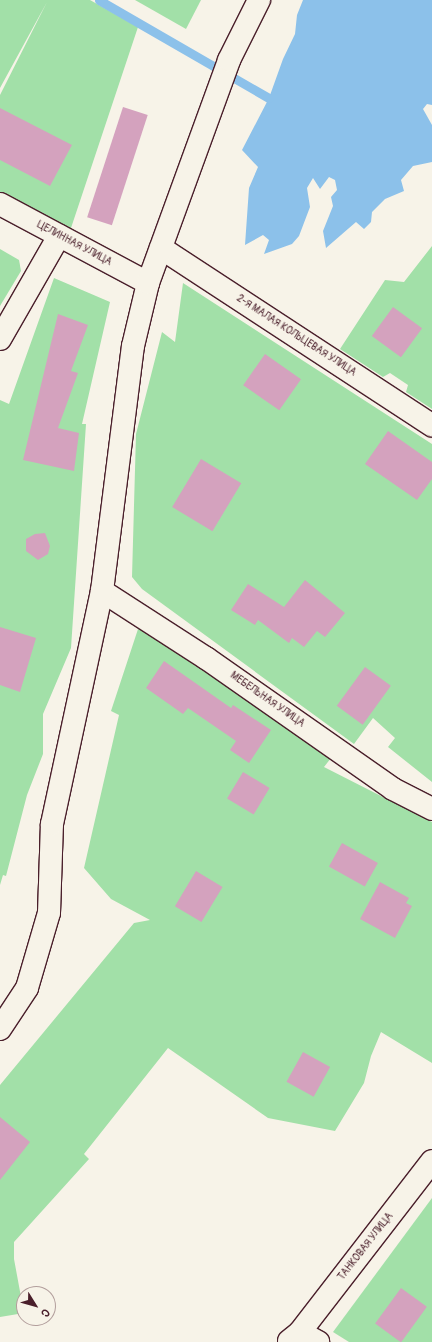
<!DOCTYPE html>
<html>
<head>
<meta charset="utf-8">
<style>
	body { margin:0 }
	#map { position:relative; width:432px; height:1342px; overflow:hidden; background:#f7f3e8; font-family:Pangolin,sans-serif }
	div>[style] { position:absolute }
	[style*='--x'] { left:calc(var(--x)*1px); top:calc(var(--y)*1px); width:calc(var(--w)*1px); rotate:calc(var(--a)*1deg) }
	.green>* { inset:0; background:#a2e0a8 }
	.water>* { inset:0; background:#8cc1ea }
	.stream>* { height:9px; margin:-4.5px; padding:0 4.5px; transform-origin:4.5px; border-radius:4.5px; background:#8cc1ea }
	.building>* { inset:0; background:#d4a2be; transform-origin:0 0 }
	.roads { filter:drop-shadow(1px 0 #4a1f2b) drop-shadow(-1px 0 #4a1f2b) drop-shadow(0 1px #4a1f2b) drop-shadow(0 -1px #4a1f2b) }
	.minor>* { height:22px; margin:-11px; padding:0 11px; transform-origin:11px; border-radius:11px; background:#f7f3e8 }
	span { translate:-50% -50%; white-space:nowrap; text-align:center; line-height:1.15; -webkit-text-stroke:4px #f7f3e8; paint-order:stroke }
	.street-label { font-size:10px; color:#4a1f2b }
	.north { position:absolute; left:16px; top:1286px; width:40px; height:40px; box-sizing:border-box; background:#f7f3e8; border:1px solid #b29e9c; border-radius:50%; rotate:127deg; font-size:11px; font-weight:700; line-height:16px; text-align:center; color:#4a1f2b }
	.north::after { content:''; display:block; margin:auto; width:14px; height:18px; background:#4a1f2b; clip-path:polygon(50% 0,100% 100%,50% 72%,0 100%) }
</style>
</head>
<body>
<div id="map">
	<div class="green">
		<div style="clip-path:polygon(0 0,90px 0,138px 27px,69px 234px,0 198px,0 95px,47px 2px,0 88px)"></div>
		<div style="clip-path:polygon(135px 0,201px 0,186px 29px)"></div>
		<div style="clip-path:polygon(432px 246px,432px 409px,406px 392px,408px 385px,390px 373px,383px 377px,340px 349px,385px 280px,404px 282px)"></div>
		<div style="clip-path:polygon(0 249px,19px 260px,21px 271px,0 306px)"></div>
		<div style="clip-path:polygon(54px 278px,110px 302px,82px 424px,86px 424px,71px 648px,43px 714px,43px 754px,27px 795px,6px 876px,3px 875px,0 885px,0 400px,9px 404px)"></div>
		<div style="clip-path:polygon(183px 283px,432px 444px,432px 782px,388px 747px,395px 738px,373px 718px,354px 744px,142px 589px,132px 577px,136px 434px,162px 332px,175px 342px)"></div>
		<div style="clip-path:polygon(140px 623px,331px 758px,324px 767px,432px 822px,432px 1063px,381px 1032px,371px 1056px,364px 1083px,335px 1131px,268px 1118px,168px 1048px,84px 1154px,89px 1159px,14px 1242px,14px 1259px,24px 1313px,0 1317px,0 1085px,134px 923px,150px 920px,111px 899px,84px 868px,119px 715px,111px 711px)"></div>
		<div style="clip-path:polygon(432px 1198px,432px 1342px,349px 1342px,333px 1332px)"></div>
	</div>
	<div class="water">
		<div style="clip-path:polygon(303px 0,432px 0,432px 105px,427px 104px,423px 109px,432px 125px,432px 162px,413px 166px,401px 180px,404px 191px,385px 199px,372px 212px,371px 222px,364px 229px,356px 222px,326px 248px,323px 231px,333px 206px,331px 197px,337px 190px,335px 180px,329px 177px,320px 189px,313px 178px,307px 188px,310px 207px,299px 236px,292px 244px,264px 254px,269px 240px,263px 235px,245px 245px,249px 188px,258px 167px,242px 150px,269px 98px,283px 59px,295px 34px,297px 15px)"></div>
	</div>
	<div class="stream">
		<div style="--x:99;--y:0;--w:196;--a:30"></div>
	</div>
	<div class="building">
		<div style="left:123px;top:107px;width:26px;height:116px;rotate:18deg"></div>
		<div style="clip-path:polygon(0 108px,72px 145px,50px 186px,0 160px)"></div>
		<div style="left:393px;top:307px;width:36px;height:36px;rotate:36deg"></div>
		<div style="clip-path:polygon(58px 314px,88px 325px,71px 371px,78px 373px,58px 428px,79px 433px,74px 471px,23px 460px)"></div>
		<div style="left:265px;top:354px;width:44px;height:38px;rotate:35deg"></div>
		<div style="clip-path:polygon(388px 431px,432px 462px,432px 479px,417px 500px,365px 464px)"></div>
		<div style="left:201px;top:459px;width:47px;height:56px;rotate:31deg"></div>
		<div style="clip-path:polygon(45px 533px,50px 546px,48px 554px,38px 560px,26px 551px,26px 539px,35px 534px)"></div>
		<div style="clip-path:polygon(305px 580px,345px 613px,325px 637px,317px 631px,304px 647px,292px 638px,289px 643px,258px 620px,255px 625px,231px 610px,248px 584px,284px 607px)"></div>
		<div style="clip-path:polygon(0 627px,36px 638px,20px 692px,0 685px)"></div>
		<div style="clip-path:polygon(164px 661px,231px 708px,233px 705px,271px 730px,249px 763px,230px 750px,236px 741px,188px 708px,183px 714px,146px 688px)"></div>
		<div style="left:365px;top:667px;width:32px;height:48px;rotate:36deg"></div>
		<div style="left:243px;top:772px;width:31px;height:31px;rotate:31deg"></div>
		<div style="left:342px;top:843px;width:41px;height:27px;rotate:29deg"></div>
		<div style="left:196px;top:871px;width:31px;height:41px;rotate:31deg"></div>
		<div style="clip-path:polygon(380px 882px,409px 898px,406px 903px,412px 906px,395px 938px,360px 919px)"></div>
		<div style="left:303px;top:1052px;width:31px;height:34px;rotate:29deg"></div>
		<div style="clip-path:polygon(0 1117px,30px 1142px,0 1180px)"></div>
		<div style="left:401px;top:1288px;width:32px;height:44px;rotate:36deg"></div>
	</div>
	<div class="roads">
		<div class="minor">
			<div style="--x:0;--y:204;--w:168;--a:28.1"></div>
			<div style="--x:161;--y:248;--w:324;--a:33.2"></div>
			<div style="--x:0;--y:339;--w:119;--a:-60.2"></div>
			<div style="--x:102;--y:591;--w:124;--a:32.8"></div>
			<div style="--x:206;--y:658;--w:228;--a:35"></div>
			<div style="--x:393;--y:789;--w:44;--a:27.1"></div>
			<div style="--x:0;--y:1029;--w:49;--a:-56.6"></div>
			<div style="--x:27;--y:988;--w:78;--a:-73.7"></div>
			<div style="--x:49;--y:913;--w:89;--a:-88.1"></div>
			<div style="--x:52;--y:824;--w:238;--a:-77.9"></div>
			<div style="--x:102;--y:591;--w:247;--a:-82.8"></div>
			<div style="--x:133;--y:346;--w:65;--a:-76.6"></div>
			<div style="--x:148;--y:283;--w:237;--a:-70"></div>
			<div style="--x:229;--y:60;--w:67;--a:-63.4"></div>
			<div style="--x:300;--y:1332;--w:216;--a:-52.3"></div>
			<div style="--x:289;--y:1341;--w:14;--a:-39"></div>
			<div style="--x:300;--y:1332;--w:21;--a:29"></div>
		</div>
	</div>
	<div class="street-label">
		<span style="left:74px;top:244px;rotate:28deg">ЦЕЛИННАЯ УЛИЦА</span>
		<span style="left:296px;top:336px;rotate:33deg">2-Я МАЛАЯ КОЛЬЦЕВАЯ УЛИЦА</span>
		<span style="left:267px;top:700px;rotate:35deg">МЕБЕЛЬНАЯ УЛИЦА</span>
		<span style="left:366px;top:1247px;rotate:-52deg">ТАНКОВАЯ УЛИЦА</span>
	</div>
	<div class="north">С</div>
</div>
</body>
</html>
